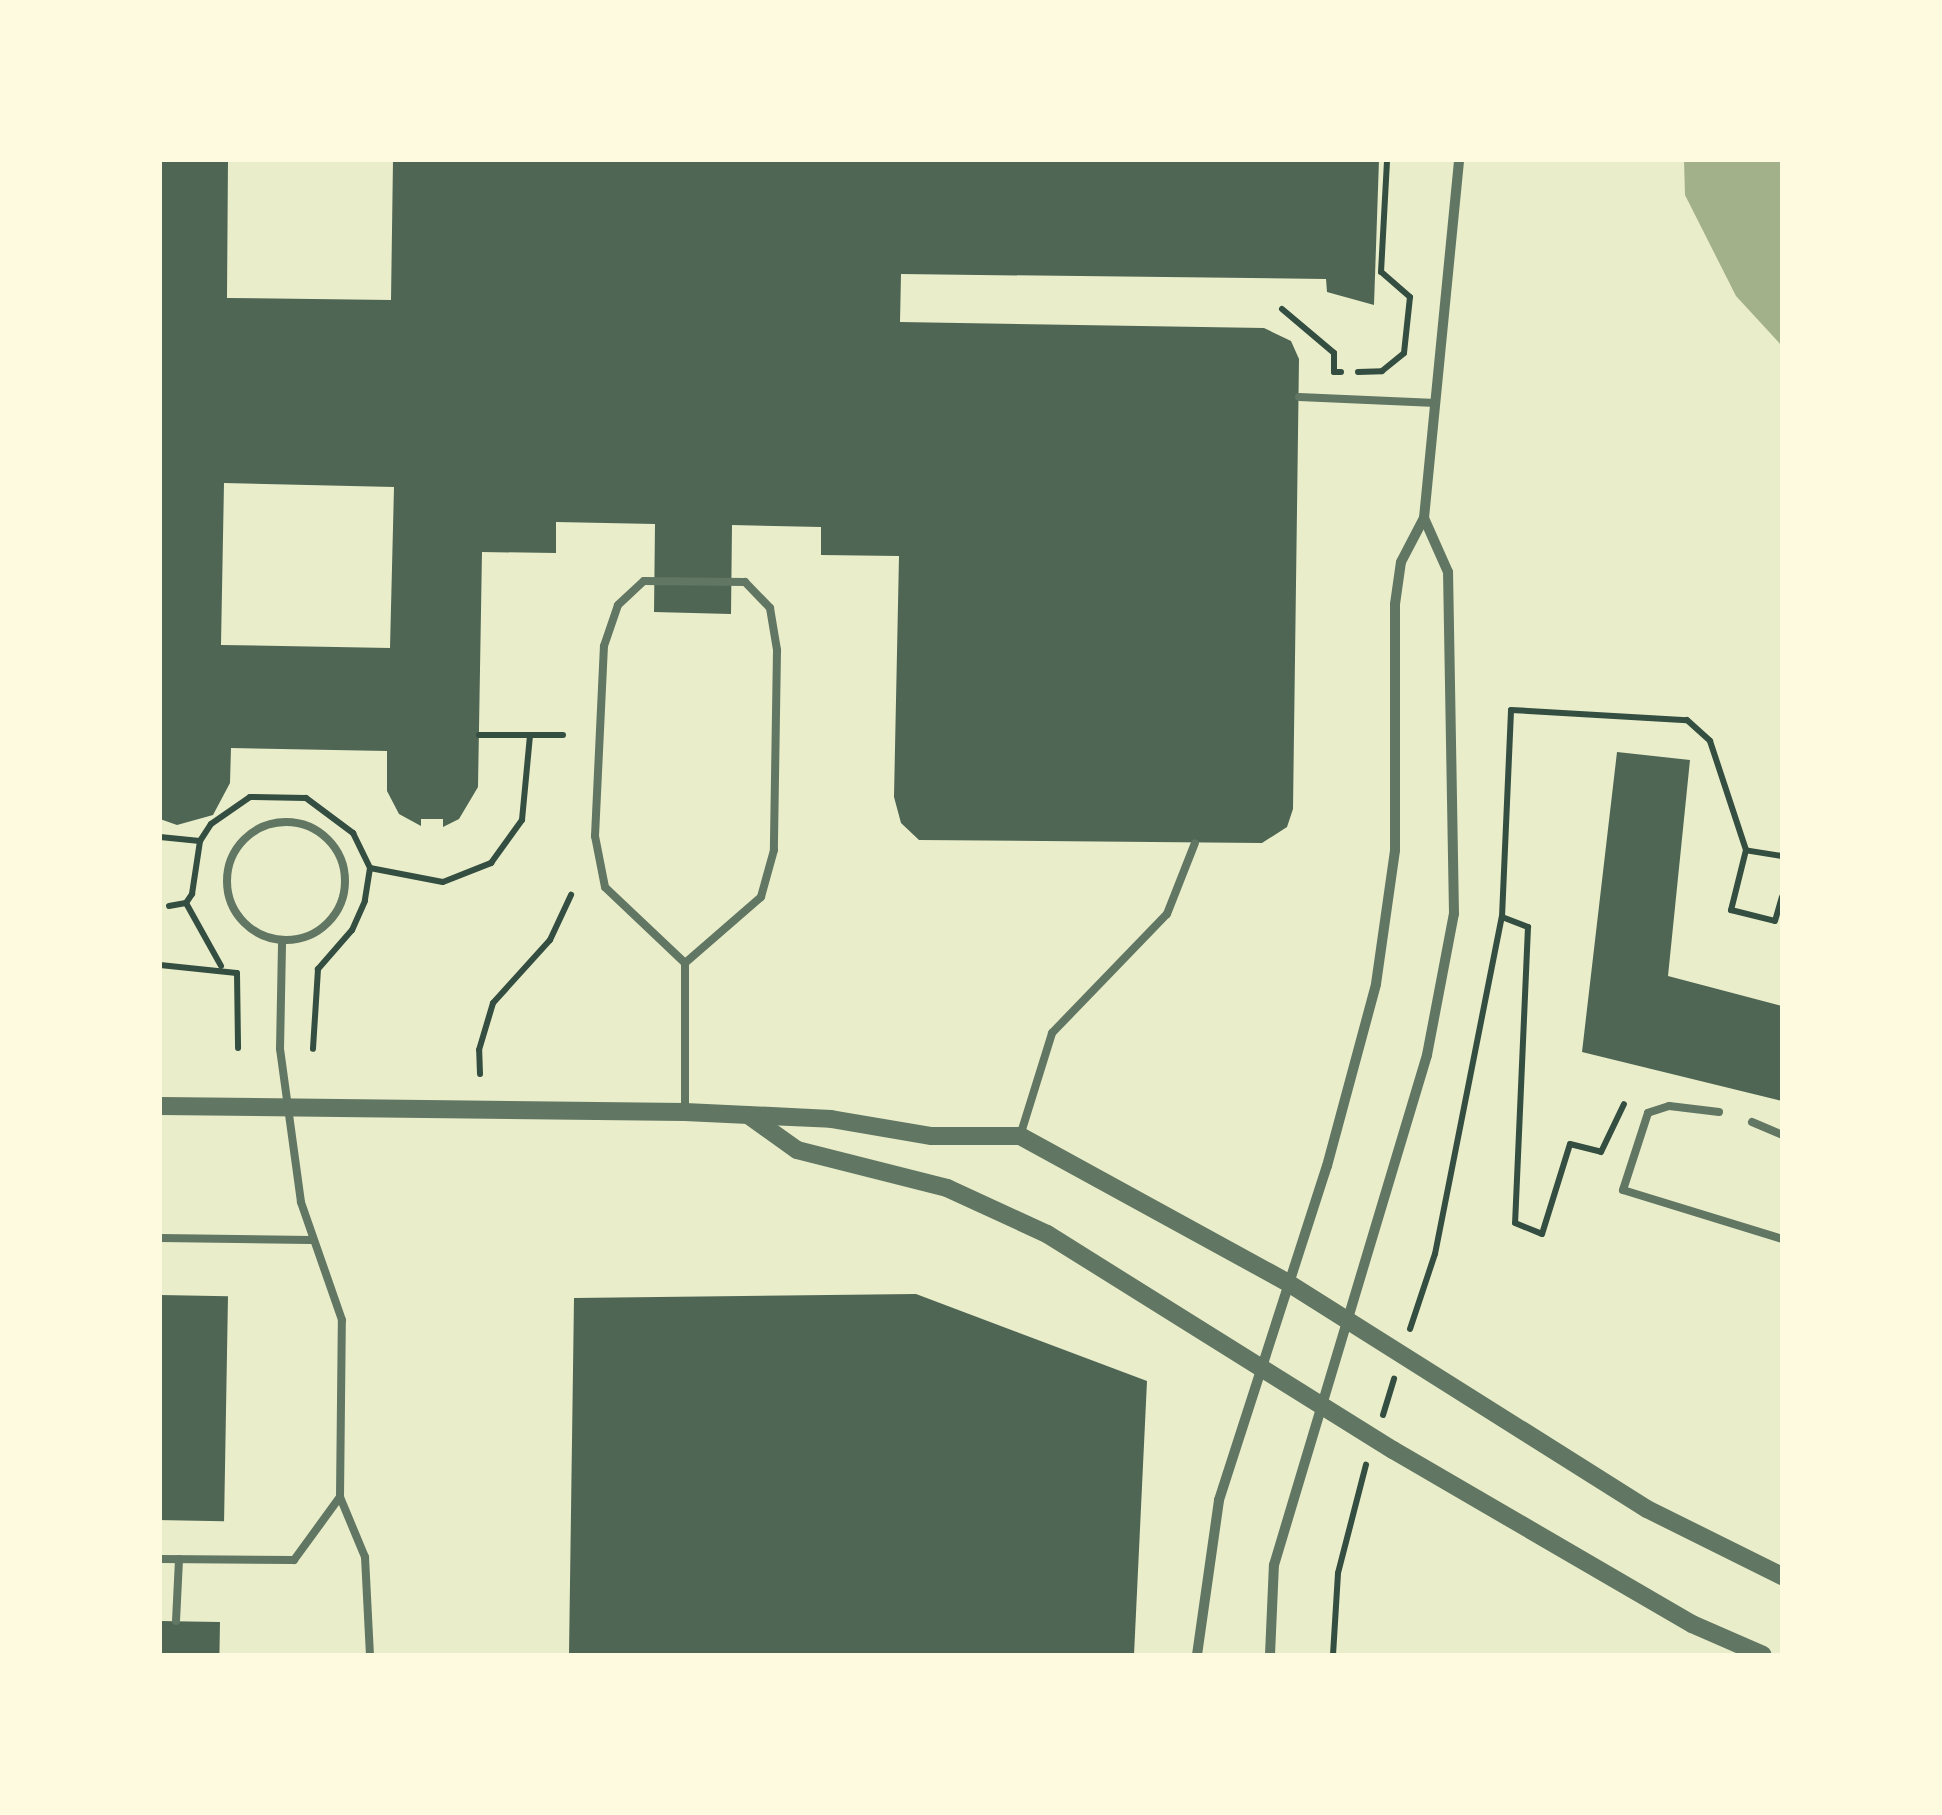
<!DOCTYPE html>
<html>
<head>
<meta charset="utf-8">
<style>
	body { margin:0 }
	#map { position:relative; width:1942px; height:1815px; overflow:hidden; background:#e9edc9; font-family:Montserrat,sans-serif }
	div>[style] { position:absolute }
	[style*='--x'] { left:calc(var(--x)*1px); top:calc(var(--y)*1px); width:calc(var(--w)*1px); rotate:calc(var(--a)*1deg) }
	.water>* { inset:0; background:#a3b18a }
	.building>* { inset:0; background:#4f6655; transform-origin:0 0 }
	.path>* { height:6px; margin:-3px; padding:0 3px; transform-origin:3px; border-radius:3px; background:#344e41 }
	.service>* { height:8px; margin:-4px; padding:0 4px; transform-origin:4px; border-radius:4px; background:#617663 }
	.service>.ring { margin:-4px; padding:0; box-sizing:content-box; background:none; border:8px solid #617663; border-radius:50% }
	.minor>* { height:10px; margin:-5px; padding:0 5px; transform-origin:5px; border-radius:5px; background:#617663 }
	.tertiary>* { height:18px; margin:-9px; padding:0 9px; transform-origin:9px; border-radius:9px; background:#617663 }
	span { translate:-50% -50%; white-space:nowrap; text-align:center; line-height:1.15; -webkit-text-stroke:8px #fefae0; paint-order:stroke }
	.frame { position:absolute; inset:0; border:162px solid #fefae0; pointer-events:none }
</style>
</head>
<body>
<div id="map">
	<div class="water">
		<div style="clip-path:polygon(1684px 160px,1782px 160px,1782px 346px,1736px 296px,1685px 195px)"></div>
	</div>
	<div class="building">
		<div style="clip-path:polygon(evenodd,160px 160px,228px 160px,227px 298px,391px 300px,393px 160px,1379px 160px,1374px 305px,1327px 292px,1326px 279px,901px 274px,900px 322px,1264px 328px,1291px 341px,1299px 359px,1293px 809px,1287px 827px,1262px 843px,919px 840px,901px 823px,894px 797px,899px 556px,821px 555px,821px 527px,732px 525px,731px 614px,654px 612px,655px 524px,556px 522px,556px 553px,482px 552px,478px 787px,459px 819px,443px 827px,443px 819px,421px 819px,421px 826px,399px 814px,387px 791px,387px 751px,231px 748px,230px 783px,213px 815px,177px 825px,160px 819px,160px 160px,224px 483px,394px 487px,390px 648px,221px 645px,224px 483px)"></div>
		<div style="clip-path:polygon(1617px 752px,1690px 760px,1668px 976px,1782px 1006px,1782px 1101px,1582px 1052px)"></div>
		<div style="clip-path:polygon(916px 1294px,1147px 1381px,1134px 1655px,569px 1655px,574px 1298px)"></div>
		<div style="left:160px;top:1295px;width:68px;height:225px;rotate:1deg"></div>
		<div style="left:160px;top:1621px;width:60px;height:34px;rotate:1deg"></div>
	</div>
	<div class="path">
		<div style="--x:1282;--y:309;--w:68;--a:40.2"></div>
		<div style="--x:1334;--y:353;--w:19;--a:90"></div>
		<div style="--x:1334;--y:372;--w:7;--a:0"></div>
		<div style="--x:1358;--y:372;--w:24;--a:-2"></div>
		<div style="--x:1382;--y:371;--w:28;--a:-39"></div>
		<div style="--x:1404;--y:353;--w:56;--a:-83.9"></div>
		<div style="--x:1410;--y:297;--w:38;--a:-139"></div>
		<div style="--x:1381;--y:272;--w:112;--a:-86.9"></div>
		<div style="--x:479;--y:735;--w:84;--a:0"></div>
		<div style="--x:160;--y:837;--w:40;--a:5.7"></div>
		<div style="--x:1782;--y:856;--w:36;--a:-171"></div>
		<div style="--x:1746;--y:850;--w:62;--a:104"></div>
		<div style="--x:1731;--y:910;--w:45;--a:14"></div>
		<div style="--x:1775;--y:921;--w:25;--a:-74"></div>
		<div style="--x:370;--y:868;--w:74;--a:10.9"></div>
		<div style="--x:443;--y:882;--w:52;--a:-21.6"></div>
		<div style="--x:491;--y:863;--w:53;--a:-54.2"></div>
		<div style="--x:522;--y:820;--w:85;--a:-84.6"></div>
		<div style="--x:186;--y:903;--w:72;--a:60.9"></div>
		<div style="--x:169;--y:906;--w:17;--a:-10"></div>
		<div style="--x:186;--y:903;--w:11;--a:-56"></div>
		<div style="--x:192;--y:894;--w:54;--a:-81.4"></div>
		<div style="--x:200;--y:841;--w:20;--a:-57"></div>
		<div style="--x:211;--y:824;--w:47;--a:-34.7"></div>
		<div style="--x:250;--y:797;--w:56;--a:1"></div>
		<div style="--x:306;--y:798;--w:59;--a:36.7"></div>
		<div style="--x:353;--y:833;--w:39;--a:64"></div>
		<div style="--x:370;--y:868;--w:33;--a:99"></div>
		<div style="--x:365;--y:901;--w:32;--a:114"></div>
		<div style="--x:352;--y:930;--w:52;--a:131.1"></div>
		<div style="--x:318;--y:969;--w:80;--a:93.6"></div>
		<div style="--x:1502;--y:917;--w:28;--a:21"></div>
		<div style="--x:1528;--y:927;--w:296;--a:92.5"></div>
		<div style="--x:1515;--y:1223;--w:29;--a:22"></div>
		<div style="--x:1542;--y:1234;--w:94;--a:-72.7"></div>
		<div style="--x:1570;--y:1144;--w:32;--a:14"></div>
		<div style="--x:1601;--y:1152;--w:53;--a:-64.4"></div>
		<div style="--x:160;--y:965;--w:77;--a:5.9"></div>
		<div style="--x:237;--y:973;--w:75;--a:89.2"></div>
		<div style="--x:480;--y:1074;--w:24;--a:-92"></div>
		<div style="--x:479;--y:1050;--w:49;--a:-73.4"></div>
		<div style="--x:493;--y:1003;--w:85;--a:-47.9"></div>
		<div style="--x:550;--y:940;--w:50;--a:-65"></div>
		<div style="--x:1410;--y:1329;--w:79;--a:-71.6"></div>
		<div style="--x:1435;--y:1254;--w:344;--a:-78.8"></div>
		<div style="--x:1502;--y:917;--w:207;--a:-87.5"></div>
		<div style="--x:1511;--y:710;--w:176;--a:3.3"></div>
		<div style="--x:1687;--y:720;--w:31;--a:42"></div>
		<div style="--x:1710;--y:741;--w:115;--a:71.7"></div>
		<div style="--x:1383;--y:1415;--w:38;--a:-73"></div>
		<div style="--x:1333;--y:1655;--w:82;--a:-86.5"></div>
		<div style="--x:1338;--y:1573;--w:112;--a:-75.5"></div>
	</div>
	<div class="service">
		<div style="--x:1299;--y:397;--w:137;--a:2.5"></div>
		<div style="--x:644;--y:581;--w:101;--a:0.6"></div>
		<div style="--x:745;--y:582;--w:36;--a:46"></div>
		<div style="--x:770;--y:608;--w:43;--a:80.5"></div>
		<div style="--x:777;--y:650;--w:200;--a:90.9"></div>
		<div style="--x:774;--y:850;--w:49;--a:105.5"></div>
		<div style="--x:761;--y:897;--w:101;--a:139"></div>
		<div style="--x:685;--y:963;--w:110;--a:-136.5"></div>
		<div style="--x:605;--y:887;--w:52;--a:-101.1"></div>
		<div style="--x:595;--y:836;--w:190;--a:-87.3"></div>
		<div style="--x:604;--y:646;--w:43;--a:-71.1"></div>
		<div style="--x:618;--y:605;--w:35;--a:-43"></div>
		<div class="ring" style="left:227px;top:822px;width:110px;height:110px"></div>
		<div style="--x:685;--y:963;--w:149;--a:90"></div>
		<div style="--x:1719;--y:1112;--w:50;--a:-173.2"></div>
		<div style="--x:1669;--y:1106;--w:22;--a:162"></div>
		<div style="--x:1648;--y:1113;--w:81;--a:108"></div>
		<div style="--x:1623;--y:1190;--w:166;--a:17.1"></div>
		<div style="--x:1752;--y:1122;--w:33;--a:23"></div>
		<div style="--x:1020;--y:1136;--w:108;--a:-72.7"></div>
		<div style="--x:1052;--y:1033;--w:165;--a:-46"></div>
		<div style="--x:1167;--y:914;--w:76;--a:-68.5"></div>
		<div style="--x:160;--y:1238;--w:151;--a:0.8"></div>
		<div style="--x:340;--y:1497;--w:65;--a:67.4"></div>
		<div style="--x:365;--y:1557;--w:98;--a:87.1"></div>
		<div style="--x:160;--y:1559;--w:134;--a:0.4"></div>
		<div style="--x:294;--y:1560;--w:78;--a:-53.9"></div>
		<div style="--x:340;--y:1497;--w:177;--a:-89.4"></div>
		<div style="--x:342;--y:1320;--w:125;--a:-109.2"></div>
		<div style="--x:301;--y:1202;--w:154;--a:-97.8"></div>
		<div style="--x:280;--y:1049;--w:109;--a:-88.9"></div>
		<div style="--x:176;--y:1621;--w:62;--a:-87.2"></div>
	</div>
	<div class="minor">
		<div style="--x:1197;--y:1655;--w:157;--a:-81.9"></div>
		<div style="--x:1219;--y:1500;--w:351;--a:-72.1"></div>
		<div style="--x:1327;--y:1166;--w:188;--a:-74.9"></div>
		<div style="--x:1376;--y:984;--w:135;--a:-81.9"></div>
		<div style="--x:1395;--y:850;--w:246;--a:-90"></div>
		<div style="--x:1395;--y:604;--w:42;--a:-81.9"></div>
		<div style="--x:1401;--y:562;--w:50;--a:-62.4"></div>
		<div style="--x:1424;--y:518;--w:360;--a:-84.4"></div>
		<div style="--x:1270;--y:1655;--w:90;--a:-87.5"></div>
		<div style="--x:1274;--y:1565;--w:532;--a:-73.3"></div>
		<div style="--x:1427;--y:1055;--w:144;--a:-79.2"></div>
		<div style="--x:1454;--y:914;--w:342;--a:-91"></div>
		<div style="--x:1448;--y:572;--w:59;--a:-114"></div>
	</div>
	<div class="tertiary">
		<div style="--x:160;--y:1106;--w:525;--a:0.65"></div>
		<div style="--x:685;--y:1112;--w:146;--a:2.7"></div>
		<div style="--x:831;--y:1119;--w:102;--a:9.6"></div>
		<div style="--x:932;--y:1136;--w:88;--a:0"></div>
		<div style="--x:1020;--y:1136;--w:302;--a:28.7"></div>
		<div style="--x:1285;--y:1281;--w:428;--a:32.2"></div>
		<div style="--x:1647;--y:1509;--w:151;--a:26.4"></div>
		<div style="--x:748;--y:1115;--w:60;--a:35.5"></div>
		<div style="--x:797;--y:1150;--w:155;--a:14.2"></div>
		<div style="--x:947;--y:1188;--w:110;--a:24.7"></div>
		<div style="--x:1047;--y:1234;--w:408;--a:32"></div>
		<div style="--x:1393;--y:1450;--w:346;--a:30.2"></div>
		<div style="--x:1692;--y:1624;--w:77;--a:23.6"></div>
	</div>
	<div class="frame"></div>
</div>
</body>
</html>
